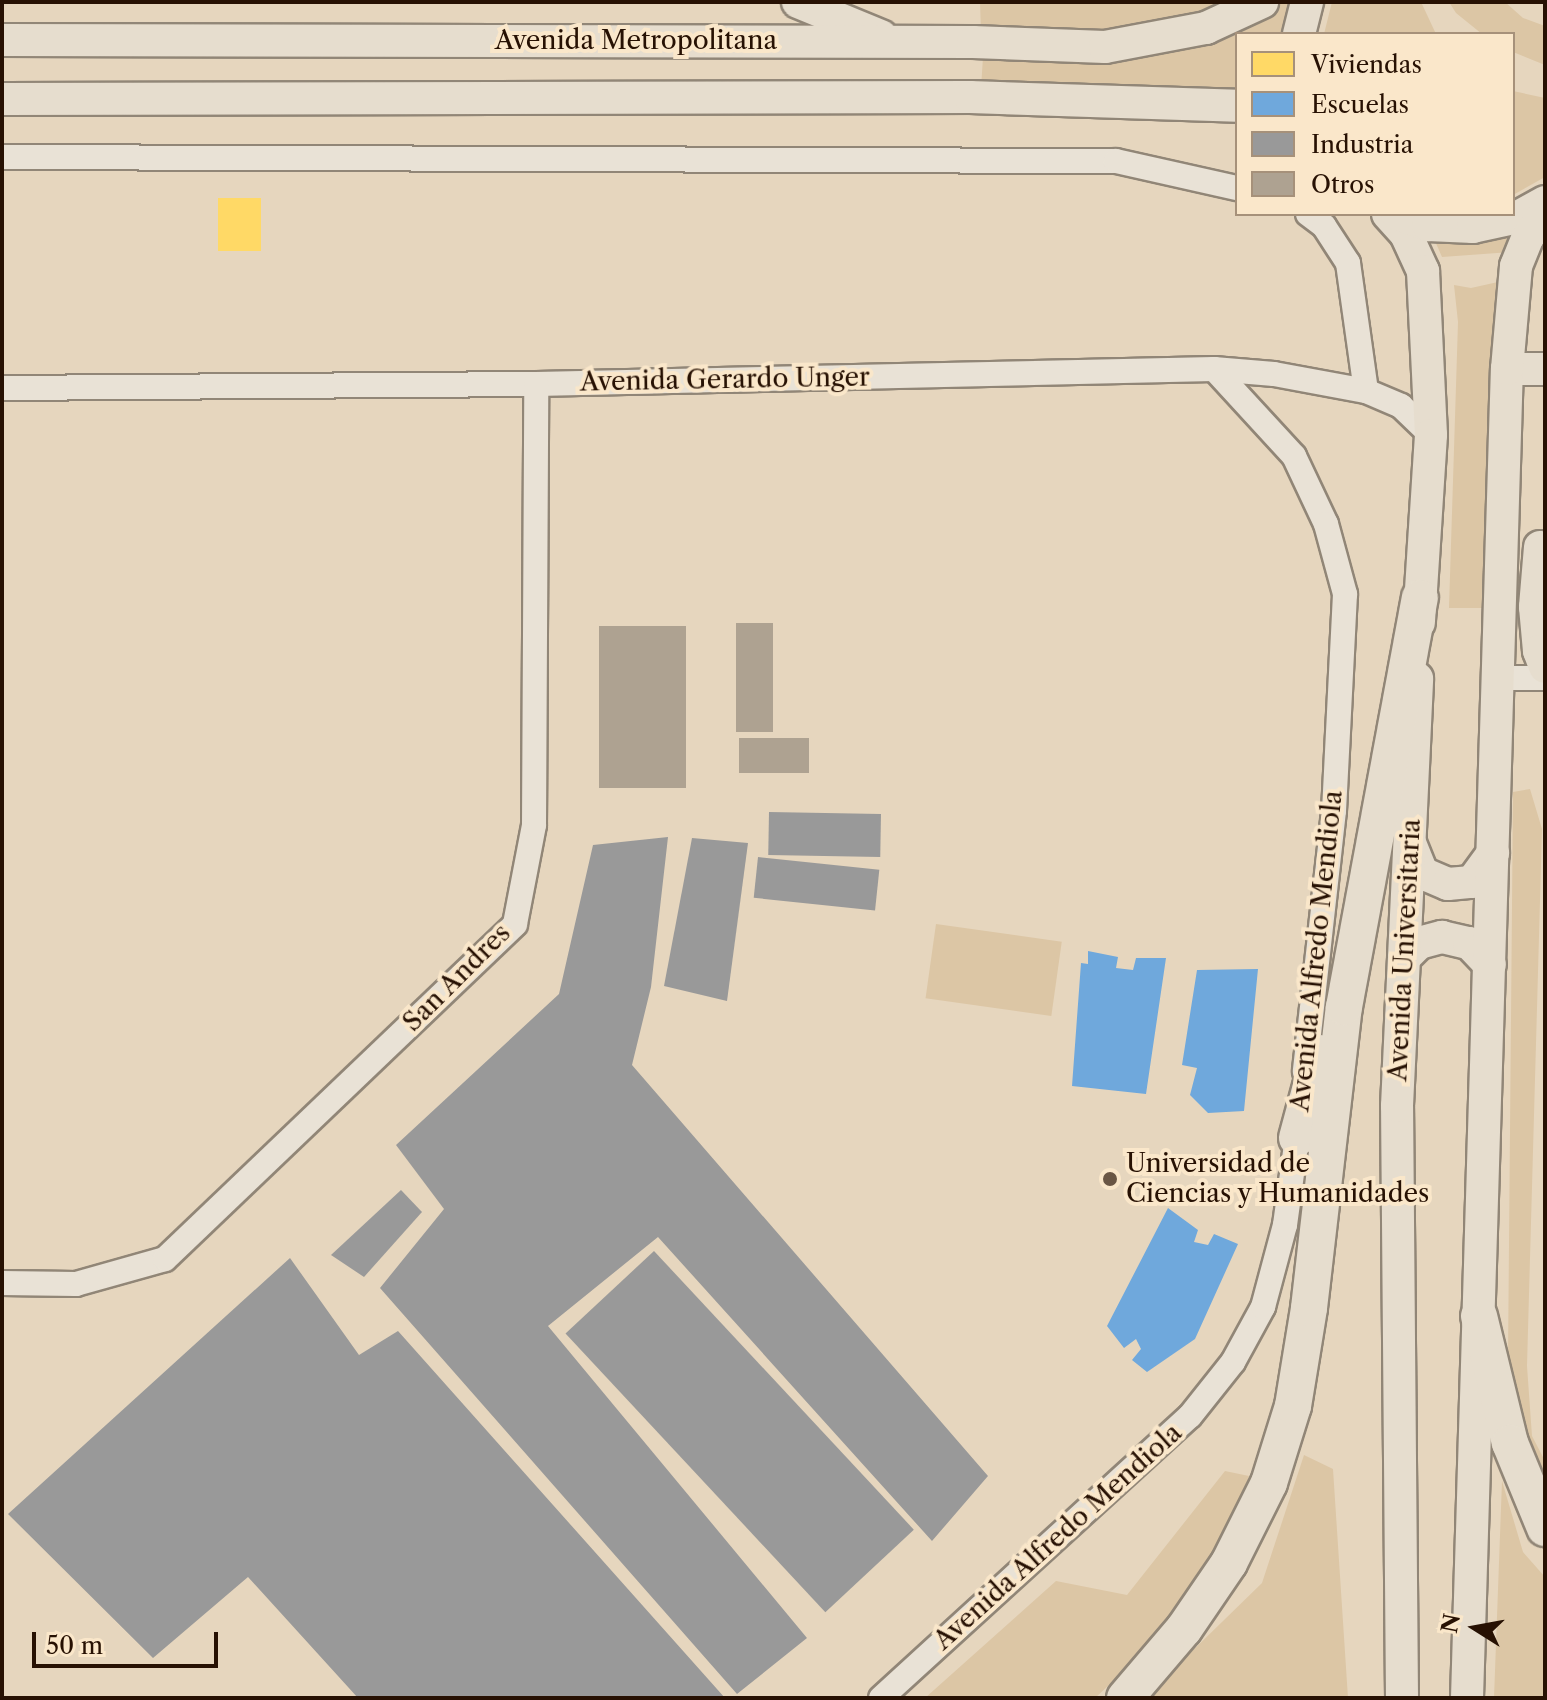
<!DOCTYPE html>
<html>
<head>
<meta charset="utf-8">
<style>
	body { margin:0 }
	#map { position:relative; width:1547px; height:1700px; overflow:hidden; background:#e6d6be; font-family:"Libre Caslon Text",serif }
	div>[style] { position:absolute }
	[style*='--x'] { left:calc(var(--x)*1px); top:calc(var(--y)*1px); width:calc(var(--w)*1px); rotate:calc(var(--a)*1deg) }
	.green>* { inset:0; background:#dcc6a5; transform-origin:0 0 }
	.homes>* { inset:0; background:#ffd966; transform-origin:0 0 }
	.schools>* { inset:0; background:#6fa8dc }
	.industry>* { inset:0; background:#999; transform-origin:0 0 }
	.building>* { inset:0; background:#aea291; transform-origin:0 0 }
	.roads { filter:drop-shadow(2px 0 #918677) drop-shadow(-2px 0 #918677) drop-shadow(0 2px #918677) drop-shadow(0 -2px #918677) }
	.minor>* { height:24px; margin:-12px; padding:0 12px; transform-origin:12px; border-radius:12px; background:#e9e2d6 }
	.major>* { height:32px; margin:-16px; padding:0 16px; transform-origin:16px; border-radius:16px; background:#e6ddce }
	.highway>* { height:36px; margin:-18px; padding:0 18px; transform-origin:18px; border-radius:18px; background:#e6ddce }
	.dots>* { width:22px; height:22px; translate:-50% -50%; box-sizing:border-box; border:4px solid #fae7ca; border-radius:50% }
	span { translate:-50% -50%; white-space:nowrap; text-align:center; line-height:1.15; -webkit-text-stroke:8px #fae7ca; paint-order:stroke }
	.street-label { font-size:26px; color:#271103 }
	.poi-label { font-size:26px; color:#271103 }
	.left { translate:0 -50%; text-align:left }
	.frame { position:absolute; inset:0; border:4px solid #271103; pointer-events:none }
	.legend { position:absolute; left:1235px; top:32px; width:280px; height:184px; box-sizing:border-box; background:#fae7ca; border:2px solid #a6917a; margin:0; padding:10px 14px; list-style:none; font-size:24px; color:#271103 }
	.legend li { display:flex; align-items:center; gap:16px; height:40px }
	.legend b { width:40px; border:2px solid #a6917a }
	.north { position:absolute; left:1435px; top:1588px; width:80px; height:80px; -webkit-text-stroke:6px #fae7ca; paint-order:stroke; rotate:281deg; font-size:22px; font-weight:700; line-height:32px; text-align:center; color:#271103 }
	.north::after { content:''; display:block; margin:auto; width:28px; height:36px; background:#271103; clip-path:polygon(50% 0,100% 100%,50% 72%,0 100%) }
	.scale { position:absolute; left:32px; top:1632px; width:186px; height:36px; box-sizing:border-box; border:4px solid #271103; border-top:0; padding-left:10px; font-size:24px; line-height:28px; white-space:nowrap; color:#271103; -webkit-text-stroke:6px #fae7ca; paint-order:stroke }
</style>
</head>
<body>
<div id="map">
	<div class="green">
		<div style="clip-path:polygon(980px 2px,1229px 2px,1216px 10px,1116px 35px,981px 32px)"></div>
		<div style="clip-path:polygon(1281px 2px,1290px 2px,1283px 34px,1237px 34px,1237px 93px,1202px 86px,981px 88px,983px 57px,1115px 58px,1178px 50px,1210px 40px)"></div>
		<div style="clip-path:polygon(1332px 2px,1421px 2px,1436px 34px,1324px 34px)"></div>
		<div style="clip-path:polygon(1449px 2px,1505px 2px,1523px 18px,1545px 26px,1545px 65px,1513px 52px,1513px 34px,1482px 34px,1456px 13px)"></div>
		<div style="clip-path:polygon(1513px 91px,1545px 98px,1545px 177px,1513px 195px)"></div>
		<div style="clip-path:polygon(1512px 232px,1511px 252px,1442px 257px,1435px 241px,1473px 242px)"></div>
		<div style="clip-path:polygon(1507px 280px,1492px 608px,1449px 608px,1458px 322px,1454px 285px,1471px 288px)"></div>
		<div style="clip-path:polygon(1530px 789px,1542px 829px,1527px 1366px,1532px 1436px,1545px 1461px,1545px 1484px,1522px 1435px,1508px 1357px,1513px 792px)"></div>
		<div style="left:936px;top:924px;width:127px;height:75px;rotate:8deg"></div>
		<div style="clip-path:polygon(1304px 1455px,1333px 1469px,1348px 1698px,1144px 1698px,1262px 1583px)"></div>
		<div style="clip-path:polygon(1225px 1471px,1249px 1476px,1235px 1521px,1201px 1576px,1136px 1660px,1095px 1698px,925px 1698px,1056px 1581px,1127px 1595px)"></div>
		<div style="clip-path:polygon(1502px 1481px,1523px 1552px,1545px 1577px,1545px 1698px,1494px 1698px)"></div>
	</div>
	<div class="homes">
		<div style="left:218px;top:198px;width:43px;height:53px"></div>
	</div>
	<div class="schools">
		<div style="clip-path:polygon(1088px 951px,1118px 957px,1116px 968px,1133px 970px,1136px 958px,1166px 958px,1146px 1094px,1072px 1086px,1081px 963px,1088px 964px)"></div>
		<div style="clip-path:polygon(1258px 969px,1244px 1111px,1208px 1113px,1190px 1095px,1197px 1068px,1182px 1065px,1197px 970px)"></div>
		<div style="clip-path:polygon(1168px 1208px,1198px 1230px,1194px 1242px,1208px 1245px,1214px 1234px,1238px 1244px,1195px 1339px,1147px 1372px,1132px 1360px,1141px 1349px,1136px 1339px,1124px 1348px,1107px 1326px)"></div>
	</div>
	<div class="industry">
		<div style="left:769px;top:812px;width:112px;height:43px;rotate:1deg"></div>
		<div style="clip-path:polygon(668px 837px,651px 987px,632px 1065px,988px 1476px,932px 1541px,658px 1237px,548px 1326px,807px 1638px,737px 1694px,380px 1288px,444px 1209px,396px 1145px,559px 994px,593px 845px)"></div>
		<div style="clip-path:polygon(692px 838px,748px 843px,727px 1001px,664px 986px)"></div>
		<div style="left:758px;top:857px;width:122px;height:41px;rotate:6deg"></div>
		<div style="clip-path:polygon(401px 1190px,422px 1212px,364px 1277px,331px 1255px)"></div>
		<div style="left:654px;top:1251px;width:381px;height:121px;rotate:47deg"></div>
		<div style="clip-path:polygon(290px 1258px,359px 1355px,398px 1331px,725px 1698px,358px 1698px,248px 1577px,153px 1658px,8px 1514px)"></div>
	</div>
	<div class="building">
		<div style="left:736px;top:623px;width:37px;height:109px"></div>
		<div style="left:599px;top:626px;width:87px;height:162px"></div>
		<div style="left:739px;top:738px;width:70px;height:35px"></div>
	</div>
	<div class="roads">
		<div class="minor">
			<div style="--x:2;--y:157;--w:1114;--a:0.21"></div>
			<div style="--x:1116;--y:161;--w:124;--a:12.6"></div>
			<div style="--x:1308;--y:214;--w:20;--a:37"></div>
			<div style="--x:1324;--y:226;--w:44;--a:57"></div>
			<div style="--x:1348;--y:263;--w:129;--a:82"></div>
			<div style="--x:1214;--y:369;--w:118;--a:47.4"></div>
			<div style="--x:1294;--y:456;--w:75;--a:64.8"></div>
			<div style="--x:1326;--y:524;--w:73;--a:74.8"></div>
			<div style="--x:1345;--y:594;--w:217;--a:92.9"></div>
			<div style="--x:1334;--y:811;--w:262;--a:96.4"></div>
			<div style="--x:2;--y:388;--w:534;--a:-0.43"></div>
			<div style="--x:536;--y:384;--w:678;--a:-1.27"></div>
			<div style="--x:1214;--y:369;--w:60;--a:4.8"></div>
			<div style="--x:1274;--y:374;--w:94;--a:10.5"></div>
			<div style="--x:1366;--y:391;--w:38;--a:23"></div>
			<div style="--x:1401;--y:406;--w:42;--a:44"></div>
			<div style="--x:1498;--y:678;--w:47;--a:0"></div>
			<div style="--x:2;--y:1283;--w:74;--a:0.8"></div>
			<div style="--x:76;--y:1284;--w:92;--a:-15.7"></div>
			<div style="--x:165;--y:1259;--w:484;--a:-43.7"></div>
			<div style="--x:515;--y:924;--w:101;--a:-79.1"></div>
			<div style="--x:534;--y:825;--w:441;--a:-89.7"></div>
			<div style="--x:881;--y:1698;--w:418;--a:-42.4"></div>
			<div style="--x:1190;--y:1416;--w:69;--a:-51.5"></div>
			<div style="--x:1233;--y:1362;--w:63;--a:-61.4"></div>
			<div style="--x:1263;--y:1307;--w:85;--a:-75"></div>
			<div style="--x:1285;--y:1225;--w:103;--a:-82.2"></div>
		</div>
		<div class="major">
			<div style="--x:798;--y:2;--w:90;--a:22.3"></div>
			<div style="--x:1299;--y:34;--w:33;--a:-76"></div>
			<div style="--x:2;--y:40;--w:971;--a:0.12"></div>
			<div style="--x:973;--y:42;--w:132;--a:2.2"></div>
			<div style="--x:1105;--y:47;--w:103;--a:-10.7"></div>
			<div style="--x:1206;--y:28;--w:62;--a:-24.9"></div>
			<div style="--x:2;--y:99;--w:968;--a:-0.12"></div>
			<div style="--x:970;--y:97;--w:267;--a:1.9"></div>
			<div style="--x:1388;--y:214;--w:27;--a:48"></div>
			<div style="--x:1406;--y:234;--w:41;--a:65.3"></div>
			<div style="--x:1423;--y:271;--w:164;--a:87.2"></div>
			<div style="--x:1431;--y:435;--w:188;--a:93.7"></div>
			<div style="--x:1397;--y:214;--w:33;--a:20"></div>
			<div style="--x:1428;--y:225;--w:45;--a:2.5"></div>
			<div style="--x:1473;--y:227;--w:46;--a:-12.5"></div>
			<div style="--x:1518;--y:217;--w:31;--a:-29"></div>
			<div style="--x:1507;--y:369;--w:38;--a:0"></div>
			<div style="--x:1540;--y:547;--w:60;--a:94.8"></div>
			<div style="--x:1535;--y:607;--w:44;--a:84.8"></div>
			<div style="--x:1539;--y:651;--w:17;--a:69"></div>
			<div style="--x:1410;--y:843;--w:32;--a:68"></div>
			<div style="--x:1422;--y:873;--w:28;--a:23"></div>
			<div style="--x:1448;--y:884;--w:24;--a:-5"></div>
			<div style="--x:1472;--y:882;--w:36;--a:-54"></div>
			<div style="--x:1404;--y:958;--w:21;--a:-45"></div>
			<div style="--x:1419;--y:943;--w:24;--a:-15"></div>
			<div style="--x:1442;--y:937;--w:28;--a:13"></div>
			<div style="--x:1469;--y:943;--w:30;--a:46"></div>
			<div style="--x:1402;--y:1698;--w:592;--a:-90.48"></div>
			<div style="--x:1397;--y:1106;--w:428;--a:-87.3"></div>
			<div style="--x:1467;--y:1698;--w:1330;--a:-88.28"></div>
			<div style="--x:1507;--y:369;--w:103;--a:-85"></div>
			<div style="--x:1516;--y:266;--w:31;--a:-68"></div>
			<div style="--x:1528;--y:237;--w:29;--a:-55"></div>
		</div>
		<div class="highway">
			<div style="--x:1297;--y:1138;--w:88;--a:-74.9"></div>
			<div style="--x:1479;--y:1316;--w:131;--a:76.3"></div>
			<div style="--x:1510;--y:1443;--w:92;--a:67.6"></div>
			<div style="--x:1125;--y:1698;--w:91;--a:-49.5"></div>
			<div style="--x:1184;--y:1629;--w:80;--a:-55.7"></div>
			<div style="--x:1229;--y:1563;--w:89;--a:-63.4"></div>
			<div style="--x:1269;--y:1483;--w:81;--a:-72.7"></div>
			<div style="--x:1293;--y:1406;--w:99;--a:-80.7"></div>
			<div style="--x:1309;--y:1308;--w:303;--a:-83.4"></div>
			<div style="--x:1344;--y:1007;--w:416;--a:-79.5"></div>
		</div>
	</div>
	<div class="dots">
		<div style="left:1110px;top:1179px;background:#6a5644"></div>
	</div>
	<div class="street-label">
		<span style="left:636px;top:41px">Avenida Metropolitana</span>
		<span style="left:725px;top:380px;rotate:-1deg">Avenida Gerardo Unger</span>
		<span style="left:1405px;top:950px;rotate:-87deg">Avenida Universitaria</span>
		<span style="left:1317px;top:951px;rotate:-84deg">Avenida Alfredo Mendiola</span>
		<span style="left:457px;top:978px;rotate:-45deg">San Andres</span>
		<span style="left:1058px;top:1537px;rotate:-42deg">Avenida Alfredo Mendiola</span>
	</div>
	<div class="poi-label">
		<span class="left" style="left:1126px;top:1179px">Universidad de<br>Ciencias y Humanidades</span>
	</div>
	<div class="frame"></div>
	<ul class="legend">
	<li><b style="height:22px;background:#ffd966"></b>Viviendas</li>
	<li><b style="height:22px;background:#6fa8dc"></b>Escuelas</li>
	<li><b style="height:22px;background:#999"></b>Industria</li>
	<li><b style="height:22px;background:#aea291"></b>Otros</li>
	</ul>
	<div class="north">N</div>
	<div class="scale">50 m</div>
</div>
</body>
</html>
